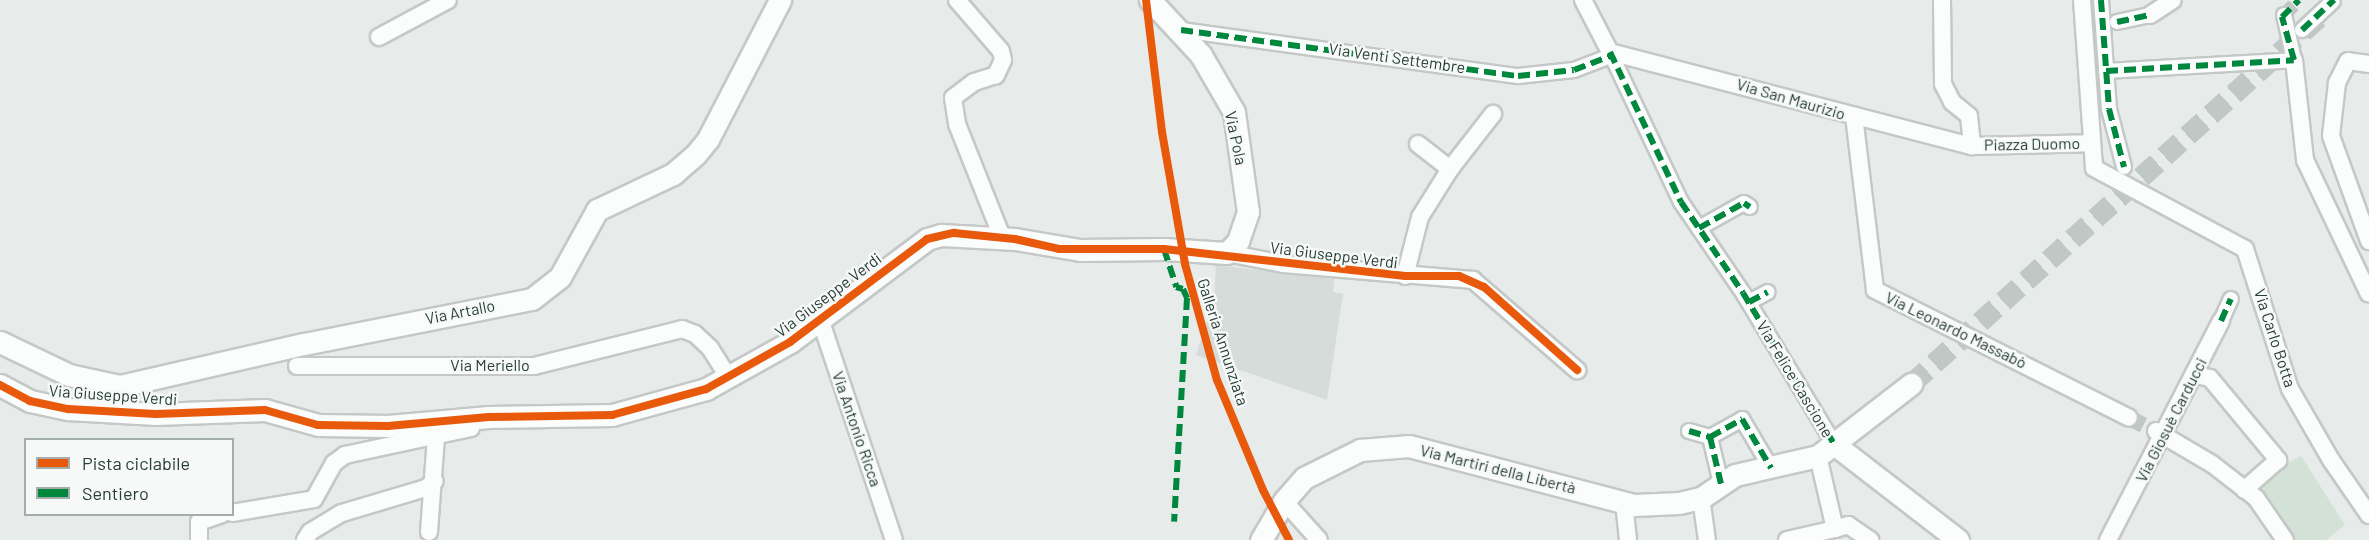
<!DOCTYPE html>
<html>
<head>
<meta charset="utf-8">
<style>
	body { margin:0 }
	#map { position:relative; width:2369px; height:540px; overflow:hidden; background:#e7ebe9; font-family:Barlow,sans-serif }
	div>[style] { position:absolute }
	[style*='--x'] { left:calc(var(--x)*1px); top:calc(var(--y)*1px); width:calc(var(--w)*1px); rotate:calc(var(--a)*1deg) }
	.built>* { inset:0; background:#d6dcd9 }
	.green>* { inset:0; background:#d2e2d6 }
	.pedestrian-tunnel>* { height:14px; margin-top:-7px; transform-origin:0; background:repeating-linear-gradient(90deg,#c0c8c5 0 14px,transparent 0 21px) }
	.minor-tunnel>* { height:16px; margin-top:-8px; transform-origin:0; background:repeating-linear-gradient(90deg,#c0c8c5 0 16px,transparent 0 24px) }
	.tertiary-tunnel>* { height:21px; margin-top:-10.5px; transform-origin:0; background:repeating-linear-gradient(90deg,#c0c8c5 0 21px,transparent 0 31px) }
	.roads { filter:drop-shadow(2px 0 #c4c8c6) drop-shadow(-2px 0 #c4c8c6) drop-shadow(0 2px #c4c8c6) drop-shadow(0 -2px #c4c8c6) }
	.pedestrian>* { height:14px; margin:-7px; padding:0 7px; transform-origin:7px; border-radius:7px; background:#fbfcfc }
	.minor>* { height:16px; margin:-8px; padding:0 8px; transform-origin:8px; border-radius:8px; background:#fbfcfc }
	.tertiary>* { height:21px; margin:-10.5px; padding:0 10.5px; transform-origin:10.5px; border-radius:10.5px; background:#fbfcfc }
	.quiet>* { height:6px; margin-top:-3px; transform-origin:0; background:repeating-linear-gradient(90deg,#00873e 0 12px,transparent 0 18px) }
	.cycleway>* { height:8px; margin:-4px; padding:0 4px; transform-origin:4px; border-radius:4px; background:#e8590c }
	span { translate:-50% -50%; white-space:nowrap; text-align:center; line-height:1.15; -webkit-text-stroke:5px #f6f9f7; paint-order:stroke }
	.street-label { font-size:16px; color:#263d36 }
	.legend { position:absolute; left:24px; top:438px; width:210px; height:78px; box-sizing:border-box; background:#f6f9f7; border:2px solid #a3aeaa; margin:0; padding:8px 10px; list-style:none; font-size:18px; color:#263d36 }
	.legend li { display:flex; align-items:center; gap:12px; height:30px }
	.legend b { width:30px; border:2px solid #a3aeaa }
</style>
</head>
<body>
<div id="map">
	<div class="built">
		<div style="clip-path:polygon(1216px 265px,1334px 279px,1333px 292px,1343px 294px,1327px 400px,1196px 355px,1214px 300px)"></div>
	</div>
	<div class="green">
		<div style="clip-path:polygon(2301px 456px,2345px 525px,2326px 540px,2292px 540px,2258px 491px,2287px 463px)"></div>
	</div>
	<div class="pedestrian-tunnel">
		<div style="--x:2284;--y:15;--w:21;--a:-45"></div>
	</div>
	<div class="minor-tunnel">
		<div style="--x:2129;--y:418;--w:30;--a:26"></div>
	</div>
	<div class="tertiary-tunnel">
		<div style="--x:1911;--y:384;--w:550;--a:-41.98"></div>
	</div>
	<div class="roads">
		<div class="pedestrian">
			<div style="--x:2101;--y:0;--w:109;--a:85.8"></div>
			<div style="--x:2109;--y:109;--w:60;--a:75.5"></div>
			<div style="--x:2117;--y:22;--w:34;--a:-12"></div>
			<div style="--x:1181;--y:30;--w:340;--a:7.8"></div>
			<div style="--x:1518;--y:76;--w:56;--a:-6.1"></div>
			<div style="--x:1574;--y:70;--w:39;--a:-21"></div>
			<div style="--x:2302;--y:30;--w:42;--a:-43.1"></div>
			<div style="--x:1610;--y:52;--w:166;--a:64.7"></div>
			<div style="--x:1681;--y:202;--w:110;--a:55.7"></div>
			<div style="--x:1743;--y:293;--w:176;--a:58.9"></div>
			<div style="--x:2106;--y:71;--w:188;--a:-3.3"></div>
			<div style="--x:2294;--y:60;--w:46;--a:-102.5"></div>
			<div style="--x:1699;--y:228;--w:51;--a:-29.1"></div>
			<div style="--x:1744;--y:203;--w:7;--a:34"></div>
			<div style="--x:1749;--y:302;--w:21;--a:-28"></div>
			<div style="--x:2221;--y:321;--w:24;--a:-66"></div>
			<div style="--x:1689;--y:431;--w:22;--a:16"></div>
			<div style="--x:1710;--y:437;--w:48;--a:76.8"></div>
			<div style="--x:1710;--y:437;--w:37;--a:-29"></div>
			<div style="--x:1742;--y:419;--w:57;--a:59.4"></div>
		</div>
		<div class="minor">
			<div style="--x:957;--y:0;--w:67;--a:49.2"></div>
			<div style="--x:1001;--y:51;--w:9;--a:77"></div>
			<div style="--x:1003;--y:60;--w:17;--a:115"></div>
			<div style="--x:996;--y:75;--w:23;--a:162"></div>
			<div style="--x:974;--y:82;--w:26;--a:143"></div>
			<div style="--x:953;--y:98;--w:26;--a:81"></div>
			<div style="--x:957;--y:124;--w:122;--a:68.3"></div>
			<div style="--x:1583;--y:0;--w:59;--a:62.6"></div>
			<div style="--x:1610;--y:52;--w:374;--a:14.6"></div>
			<div style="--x:1972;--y:146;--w:119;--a:-1.4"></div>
			<div style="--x:1942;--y:0;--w:84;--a:89.3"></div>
			<div style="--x:1943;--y:84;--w:20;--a:63"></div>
			<div style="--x:1952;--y:102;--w:22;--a:39"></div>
			<div style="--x:1969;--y:116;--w:30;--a:84"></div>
			<div style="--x:2082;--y:0;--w:168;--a:85.9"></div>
			<div style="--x:2094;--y:168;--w:171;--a:28.2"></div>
			<div style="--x:2245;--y:249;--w:147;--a:72.2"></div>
			<div style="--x:2290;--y:389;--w:82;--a:60"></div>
			<div style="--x:2331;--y:460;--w:67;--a:55.4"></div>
			<div style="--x:2150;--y:15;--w:27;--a:-33"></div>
			<div style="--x:379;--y:37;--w:78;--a:-28.2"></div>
			<div style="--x:2294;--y:60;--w:101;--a:83.7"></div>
			<div style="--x:2305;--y:160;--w:148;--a:64.5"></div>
			<div style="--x:2369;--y:64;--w:21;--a:-172"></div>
			<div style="--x:2348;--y:61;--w:25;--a:117"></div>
			<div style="--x:2337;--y:83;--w:53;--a:96.5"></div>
			<div style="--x:2331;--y:136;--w:112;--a:70.1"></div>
			<div style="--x:1854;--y:116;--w:175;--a:83.1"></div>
			<div style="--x:1875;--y:290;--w:284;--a:26.7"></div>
			<div style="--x:1418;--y:144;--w:41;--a:38"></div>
			<div style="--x:1227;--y:253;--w:57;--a:11.1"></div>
			<div style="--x:1283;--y:264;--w:191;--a:4.8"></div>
			<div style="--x:1473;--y:280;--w:138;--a:40.9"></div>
			<div style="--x:1405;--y:276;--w:61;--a:-75.7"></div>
			<div style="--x:1420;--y:217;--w:57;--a:-58"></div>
			<div style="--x:1450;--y:169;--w:70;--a:-52"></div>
			<div style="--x:820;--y:319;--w:233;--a:71.5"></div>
			<div style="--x:297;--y:366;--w:237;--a:0"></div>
			<div style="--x:534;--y:366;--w:153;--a:-14"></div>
			<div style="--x:682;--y:329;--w:14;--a:21"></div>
			<div style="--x:695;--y:334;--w:21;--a:43"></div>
			<div style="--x:710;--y:348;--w:34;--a:58"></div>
			<div style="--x:2195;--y:375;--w:15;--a:11"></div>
			<div style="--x:2210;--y:378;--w:107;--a:50.3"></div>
			<div style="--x:2278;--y:460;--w:45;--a:138.6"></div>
			<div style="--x:2156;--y:431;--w:65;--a:30.5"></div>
			<div style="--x:2212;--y:464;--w:56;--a:37.7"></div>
			<div style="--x:2256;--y:498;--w:51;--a:55.4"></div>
			<div style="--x:1818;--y:456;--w:75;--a:76.9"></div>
			<div style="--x:1835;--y:529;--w:14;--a:-17"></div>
			<div style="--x:1848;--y:525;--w:27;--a:34"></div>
			<div style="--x:1701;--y:498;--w:42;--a:81.9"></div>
			<div style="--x:1284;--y:501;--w:52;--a:48.1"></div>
			<div style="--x:1624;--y:502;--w:38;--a:84"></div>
			<div style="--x:232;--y:513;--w:83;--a:-9.7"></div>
			<div style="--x:314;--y:499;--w:41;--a:-60.9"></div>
			<div style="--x:334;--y:463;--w:14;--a:-36"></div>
			<div style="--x:345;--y:455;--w:129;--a:-12.1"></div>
			<div style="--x:429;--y:532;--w:95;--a:-85.8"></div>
			<div style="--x:199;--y:540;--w:18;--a:-90"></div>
			<div style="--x:199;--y:522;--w:24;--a:-19"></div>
			<div style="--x:305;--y:540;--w:9;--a:-58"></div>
			<div style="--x:310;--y:532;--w:37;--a:-31"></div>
			<div style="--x:342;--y:513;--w:88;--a:-16.6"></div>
			<div style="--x:426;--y:488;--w:11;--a:-38"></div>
			<div style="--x:1787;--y:540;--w:49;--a:-12.9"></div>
			<div style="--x:2108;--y:540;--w:246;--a:-62.7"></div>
		</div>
		<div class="tertiary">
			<div style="--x:0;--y:342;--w:76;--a:25.6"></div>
			<div style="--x:69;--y:375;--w:52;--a:12.2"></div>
			<div style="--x:120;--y:386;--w:189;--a:-12.9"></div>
			<div style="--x:304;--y:344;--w:232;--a:-11.2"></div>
			<div style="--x:532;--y:299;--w:36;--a:-38"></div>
			<div style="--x:560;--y:277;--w:77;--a:-61.1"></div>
			<div style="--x:597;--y:210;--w:84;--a:-25.3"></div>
			<div style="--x:673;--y:174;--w:30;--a:-41"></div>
			<div style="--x:696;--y:154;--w:19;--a:-51"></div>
			<div style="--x:708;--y:139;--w:157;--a:-62.6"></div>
			<div style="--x:0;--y:385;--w:34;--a:28"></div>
			<div style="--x:30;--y:401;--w:39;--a:12"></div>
			<div style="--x:68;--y:409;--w:88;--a:3.3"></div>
			<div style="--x:156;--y:414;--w:109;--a:-2.1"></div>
			<div style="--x:265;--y:410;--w:55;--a:15.8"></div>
			<div style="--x:318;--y:425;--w:70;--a:0.8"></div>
			<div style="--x:388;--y:426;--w:101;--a:-5.1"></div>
			<div style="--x:489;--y:417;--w:123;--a:-0.9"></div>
			<div style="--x:612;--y:415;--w:98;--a:-15.5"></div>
			<div style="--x:706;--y:389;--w:96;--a:-29.2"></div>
			<div style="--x:790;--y:342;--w:171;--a:-36.9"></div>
			<div style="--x:927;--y:239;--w:15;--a:-16"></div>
			<div style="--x:941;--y:235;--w:74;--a:3.1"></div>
			<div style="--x:1015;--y:239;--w:66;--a:9.6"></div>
			<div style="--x:1080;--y:250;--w:84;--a:-0.7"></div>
			<div style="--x:1164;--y:249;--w:63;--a:3.6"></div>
			<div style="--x:1227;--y:253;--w:16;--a:-47"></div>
			<div style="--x:1238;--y:241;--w:31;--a:-71"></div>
			<div style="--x:1248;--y:212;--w:101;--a:-98"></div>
			<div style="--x:1234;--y:112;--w:66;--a:-120.1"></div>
			<div style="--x:1201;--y:55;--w:75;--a:-132.8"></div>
			<div style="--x:1834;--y:444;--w:157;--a:37.7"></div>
			<div style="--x:1261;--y:540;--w:45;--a:-59.5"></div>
			<div style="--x:1284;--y:501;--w:30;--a:-49"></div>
			<div style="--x:1304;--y:478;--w:63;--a:-26.6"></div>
			<div style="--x:1360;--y:450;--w:49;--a:-4.7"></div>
			<div style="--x:1409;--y:446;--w:233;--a:14.7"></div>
			<div style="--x:1634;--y:505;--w:45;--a:-2.5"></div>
			<div style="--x:1679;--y:503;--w:23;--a:-13"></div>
			<div style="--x:1701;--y:498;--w:41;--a:-34.1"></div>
			<div style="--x:1735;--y:475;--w:85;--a:-12.9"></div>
			<div style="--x:1818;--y:456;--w:118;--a:-37.7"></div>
		</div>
	</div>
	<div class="quiet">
		<div style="--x:2101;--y:0;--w:109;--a:85.8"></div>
		<div style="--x:2109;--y:109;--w:60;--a:75.5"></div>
		<div style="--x:2117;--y:22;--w:34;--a:-12"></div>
		<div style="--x:1181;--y:30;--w:340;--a:7.8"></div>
		<div style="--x:1518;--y:76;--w:56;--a:-6.1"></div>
		<div style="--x:1574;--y:70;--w:39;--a:-21"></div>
		<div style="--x:2302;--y:30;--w:44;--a:-43.2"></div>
		<div style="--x:1610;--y:52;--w:166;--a:64.7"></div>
		<div style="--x:1681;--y:202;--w:110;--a:55.7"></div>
		<div style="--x:1743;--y:293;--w:176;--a:58.9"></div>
		<div style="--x:2106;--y:71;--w:188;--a:-3.3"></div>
		<div style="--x:2294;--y:60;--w:45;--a:-105.6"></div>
		<div style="--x:2282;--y:17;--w:24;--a:-45"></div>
		<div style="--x:1699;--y:228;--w:51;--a:-29.1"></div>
		<div style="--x:1744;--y:203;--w:7;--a:34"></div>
		<div style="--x:1164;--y:249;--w:40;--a:72"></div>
		<div style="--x:1176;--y:287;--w:7;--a:16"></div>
		<div style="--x:1183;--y:289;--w:10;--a:66"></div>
		<div style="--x:1187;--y:298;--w:224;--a:93.3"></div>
		<div style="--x:1749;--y:302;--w:21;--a:-28"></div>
		<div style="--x:2221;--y:321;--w:24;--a:-66"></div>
		<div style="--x:1689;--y:431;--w:22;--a:16"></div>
		<div style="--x:1710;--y:437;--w:48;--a:76.8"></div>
		<div style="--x:1710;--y:437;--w:37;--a:-29"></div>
		<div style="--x:1742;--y:419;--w:57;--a:59.4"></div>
	</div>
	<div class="cycleway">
		<div style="--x:1146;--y:0;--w:133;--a:83.1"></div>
		<div style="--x:1162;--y:132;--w:134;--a:80.1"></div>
		<div style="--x:1185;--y:264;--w:120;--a:74.6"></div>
		<div style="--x:1217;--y:380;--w:119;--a:67.3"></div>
		<div style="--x:1263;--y:490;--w:56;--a:62.5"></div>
		<div style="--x:0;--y:385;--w:34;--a:28"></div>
		<div style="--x:30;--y:401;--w:39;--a:12"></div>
		<div style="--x:68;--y:409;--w:88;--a:3.3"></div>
		<div style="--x:156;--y:414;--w:109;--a:-2.1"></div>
		<div style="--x:265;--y:410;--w:55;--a:15.8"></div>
		<div style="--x:318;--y:425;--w:70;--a:0.8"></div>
		<div style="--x:388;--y:426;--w:101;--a:-5.1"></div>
		<div style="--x:489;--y:417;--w:123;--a:-0.9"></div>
		<div style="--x:612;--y:415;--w:98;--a:-15.5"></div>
		<div style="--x:706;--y:389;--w:96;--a:-29.2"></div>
		<div style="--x:790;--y:342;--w:171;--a:-36.9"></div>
		<div style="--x:927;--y:239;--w:28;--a:-13"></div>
		<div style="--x:954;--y:233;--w:61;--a:5.6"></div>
		<div style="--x:1015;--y:239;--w:45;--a:12.8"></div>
		<div style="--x:1059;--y:249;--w:105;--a:0"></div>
		<div style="--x:1164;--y:249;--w:243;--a:6.4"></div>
		<div style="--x:1405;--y:276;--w:54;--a:0"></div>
		<div style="--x:1459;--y:276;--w:27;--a:24"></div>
		<div style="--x:1484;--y:287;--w:125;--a:41.7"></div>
	</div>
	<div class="street-label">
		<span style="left:1397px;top:58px;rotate:8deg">Via Venti Settembre</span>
		<span style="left:1791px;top:99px;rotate:16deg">Via San Maurizio</span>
		<span style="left:1236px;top:138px;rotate:78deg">Via Pola</span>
		<span style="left:2032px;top:144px;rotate:-1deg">Piazza Duomo</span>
		<span style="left:1334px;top:255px;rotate:7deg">Via Giuseppe Verdi</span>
		<span style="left:828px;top:295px;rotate:-37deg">Via Giuseppe Verdi</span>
		<span style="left:460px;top:312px;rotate:-11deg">Via Artallo</span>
		<span style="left:1956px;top:330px;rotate:26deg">Via Leonardo Massabò</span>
		<span style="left:2275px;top:338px;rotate:72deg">Via Carlo Botta</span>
		<span style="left:1223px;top:342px;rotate:72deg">Galleria Annunziata</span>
		<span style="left:490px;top:365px">Via Meriello</span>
		<span style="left:1795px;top:379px;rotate:59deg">Via Felice Cascione</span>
		<span style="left:113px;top:395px;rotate:4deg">Via Giuseppe Verdi</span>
		<span style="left:2171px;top:420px;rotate:-63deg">Via Giosuè Carducci</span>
		<span style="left:857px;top:429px;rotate:71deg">Via Antonio Ricca</span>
		<span style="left:1498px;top:469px;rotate:14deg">Via Martiri della Libertà</span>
	</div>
	<ul class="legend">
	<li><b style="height:8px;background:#e8590c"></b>Pista ciclabile</li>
	<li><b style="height:8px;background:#00873e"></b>Sentiero</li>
	</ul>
</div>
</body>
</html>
